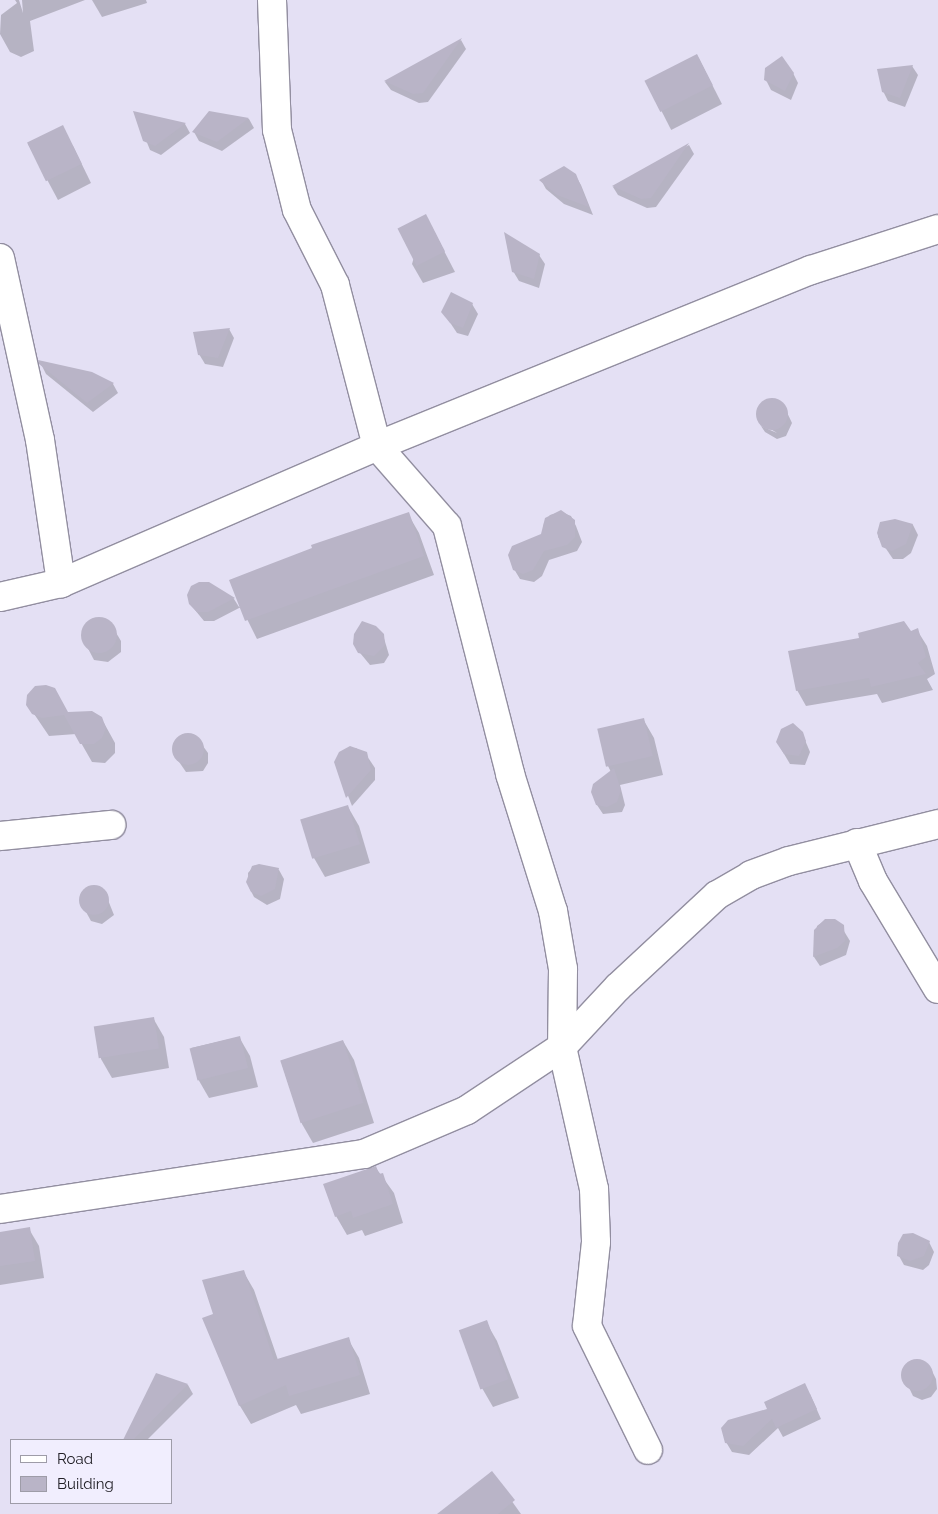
<!DOCTYPE html>
<html>
<head>
<meta charset="utf-8">
<style>
	body { margin:0 }
	#map { position:relative; width:938px; height:1514px; overflow:hidden; background:#e4e0f4; font-family:Raleway,sans-serif }
	div>[style] { position:absolute }
	[style*='--x'] { left:calc(var(--x)*1px); top:calc(var(--y)*1px); width:calc(var(--w)*1px); rotate:calc(var(--a)*1deg) }
	.shadow>* { inset:0; background:#0003; transform-origin:0 0 }
	.building>* { inset:0; background:#b9b4c7; transform-origin:0 0 }
	.round { border-radius:50% }
	.roads { filter:drop-shadow(1px 0 #928ea0) drop-shadow(-1px 0 #928ea0) drop-shadow(0 1px #928ea0) drop-shadow(0 -1px #928ea0) }
	.minor>* { height:28px; margin:-14px; padding:0 14px; transform-origin:14px; border-radius:14px; background:#fff }
	span { translate:-50% -50%; white-space:nowrap; text-align:center; line-height:1.15; -webkit-text-stroke:4px #f1eefe; paint-order:stroke }
	.legend { position:absolute; left:10px; top:1439px; width:162px; height:65px; box-sizing:border-box; background:#f1eefe; border:1px solid #9e9ca8; margin:0; padding:6px 9px; list-style:none; font-size:15px; color:#222027 }
	.legend li { display:flex; align-items:center; gap:10px; height:25px }
	.legend b { width:25px; border:1px solid #9e9ca8 }
</style>
</head>
<body>
<div id="map">
	<div class="shadow">
		<div style="clip-path:polygon(15px 0,19px 0,23px 13px,22px 0,85px 0,30px 21px,34px 51px,21px 57px,10px 52px,0 34px,1px 15px,17px 3px)"></div>
		<div style="clip-path:polygon(92px 0,146px 0,147px 3px,102px 17px)"></div>
		<div style="clip-path:polygon(461px 40px,466px 49px,428px 102px,419px 103px,391px 90px,385px 82px)"></div>
		<div style="left:697px;top:55px;width:55px;height:57px;rotate:63deg"></div>
		<div style="clip-path:polygon(912px 66px,918px 75px,905px 107px,888px 101px,883px 91px)"></div>
		<div style="clip-path:polygon(793px 73px,798px 83px,791px 100px,771px 90px,766px 80px)"></div>
		<div style="clip-path:polygon(209px 112px,249px 119px,254px 128px,222px 151px,199px 141px,194px 132px)"></div>
		<div style="clip-path:polygon(135px 113px,185px 124px,190px 133px,161px 155px,150px 150px)"></div>
		<div style="clip-path:polygon(28px 144px,73px 146px,91px 183px,58px 200px)"></div>
		<div style="clip-path:polygon(689px 145px,694px 154px,656px 207px,647px 208px,618px 195px,613px 187px)"></div>
		<div style="clip-path:polygon(575px 175px,581px 185px,593px 215px,564px 204px,546px 189px,541px 180px)"></div>
		<div style="clip-path:polygon(426px 216px,455px 272px,423px 283px,412px 264px)"></div>
		<div style="clip-path:polygon(539px 255px,545px 264px,539px 288px,519px 281px,513px 271px)"></div>
		<div style="clip-path:polygon(472px 304px,478px 314px,468px 336px,457px 333px,443px 312px)"></div>
		<div style="clip-path:polygon(229px 329px,234px 338px,223px 367px,205px 364px,199px 354px)"></div>
		<div style="clip-path:polygon(41px 364px,91px 373px,113px 384px,118px 393px,93px 412px,46px 374px)"></div>
		<div style="clip-path:polygon(774px 400px,783px 404px,792px 423px,786px 436px,777px 439px,765px 432px,761px 426px,777px 433px,761px 423px,761px 426px,757px 412px,761px 404px)"></div>
		<div style="clip-path:polygon(561px 512px,571px 516px,576px 526px,582px 542px,577px 551px,549px 560px,542px 576px,534px 582px,520px 579px,514px 569px,542px 535px,544px 523px,550px 515px)"></div>
		<div style="clip-path:polygon(408px 514px,419px 533px,434px 575px,257px 639px,241px 607px,214px 621px,204px 621px,190px 604px,209px 583px,234px 599px,239px 607px)"></div>
		<div style="clip-path:polygon(895px 520px,913px 525px,918px 535px,911px 553px,903px 559px,893px 559px,878px 537px,881px 523px)"></div>
		<div style="clip-path:polygon(94px 619px,109px 621px,121px 641px,121px 652px,108px 662px,94px 660px,82px 637px,85px 626px)"></div>
		<div style="clip-path:polygon(917px 630px,927px 646px,935px 674px,927px 679px,933px 690px,882px 703px,877px 694px,806px 706px,797px 690px)"></div>
		<div style="clip-path:polygon(383px 635px,389px 655px,384px 663px,370px 665px,356px 648px)"></div>
		<div style="clip-path:polygon(28px 705px,104px 723px,115px 743px,115px 753px,105px 763px,92px 762px,76px 734px,49px 736px)"></div>
		<div style="clip-path:polygon(643px 719px,654px 738px,663px 775px,620px 785px,625px 805px,622px 812px,603px 814px,597px 805px,611px 772px,608px 766px)"></div>
		<div style="clip-path:polygon(802px 733px,810px 752px,805px 765px,790px 764px,777px 742px)"></div>
		<div style="clip-path:polygon(183px 734px,195px 735px,208px 753px,208px 763px,203px 771px,186px 772px,175px 756px,175px 742px)"></div>
		<div style="clip-path:polygon(356px 748px,369px 759px,375px 768px,375px 780px,352px 806px,335px 762px,345px 750px)"></div>
		<div style="clip-path:polygon(348px 807px,359px 826px,370px 863px,325px 877px,314px 858px)"></div>
		<div style="clip-path:polygon(253px 867px,279px 870px,284px 879px,280px 899px,267px 905px,254px 897px,249px 887px,248px 873px)"></div>
		<div style="clip-path:polygon(96px 886px,104px 890px,114px 915px,102px 924px,91px 921px,80px 901px,85px 890px)"></div>
		<div style="clip-path:polygon(825px 920px,839px 923px,850px 941px,846px 955px,820px 966px,814px 957px,817px 926px)"></div>
		<div style="clip-path:polygon(153px 1018px,164px 1037px,169px 1068px,112px 1078px,101px 1059px,95px 1028px)"></div>
		<div style="clip-path:polygon(239px 1037px,250px 1056px,258px 1087px,209px 1098px,198px 1079px,191px 1048px)"></div>
		<div style="clip-path:polygon(343px 1041px,354px 1060px,374px 1123px,313px 1143px,302px 1124px,281px 1061px)"></div>
		<div style="clip-path:polygon(376px 1168px,394px 1193px,403px 1223px,365px 1236px,362px 1230px,347px 1235px,336px 1216px)"></div>
		<div style="clip-path:polygon(29px 1229px,39px 1246px,44px 1278px,0 1285px,0 1234px)"></div>
		<div style="clip-path:polygon(929px 1242px,934px 1252px,929px 1265px,923px 1270px,904px 1265px,899px 1256px)"></div>
		<div style="clip-path:polygon(243px 1271px,254px 1290px,278px 1360px,348px 1339px,359px 1358px,370px 1394px,301px 1414px,296px 1405px,251px 1424px,240px 1406px,215px 1315px)"></div>
		<div style="clip-path:polygon(486px 1322px,497px 1341px,519px 1398px,493px 1407px,482px 1388px)"></div>
		<div style="clip-path:polygon(919px 1360px,931px 1369px,936px 1379px,937px 1389px,931px 1397px,922px 1400px,913px 1396px,902px 1373px,908px 1362px)"></div>
		<div style="clip-path:polygon(157px 1375px,188px 1385px,193px 1394px,147px 1440px,124px 1440px)"></div>
		<div style="clip-path:polygon(810px 1394px,821px 1419px,783px 1437px,778px 1428px,749px 1455px,732px 1452px,726px 1442px,769px 1410px)"></div>
		<div style="clip-path:polygon(491px 1472px,521px 1514px,458px 1514px)"></div>
	</div>
	<div class="building">
		<div style="clip-path:polygon(462px 38px,423px 93px,413px 94px,384px 81px)"></div>
		<div style="left:697px;top:54px;width:35px;height:59px;rotate:63deg"></div>
		<div style="clip-path:polygon(782px 56px,794px 73px,785px 91px,764px 80px,765px 68px)"></div>
		<div style="clip-path:polygon(913px 65px,900px 98px,882px 92px,877px 69px)"></div>
		<div style="clip-path:polygon(133px 111px,186px 123px,155px 146px,143px 141px)"></div>
		<div style="clip-path:polygon(209px 111px,249px 118px,217px 142px,192px 132px)"></div>
		<div style="left:63px;top:125px;width:43px;height:40px;rotate:64deg"></div>
		<div style="clip-path:polygon(689px 143px,651px 198px,641px 199px,612px 186px)"></div>
		<div style="clip-path:polygon(564px 166px,576px 174px,589px 207px,557px 195px,539px 180px)"></div>
		<div style="left:426px;top:214px;width:42px;height:32px;rotate:63deg"></div>
		<div style="clip-path:polygon(504px 232px,540px 254px,534px 279px,512px 272px)"></div>
		<div style="clip-path:polygon(451px 292px,473px 303px,463px 328px,450px 323px,441px 312px)"></div>
		<div style="clip-path:polygon(230px 328px,218px 358px,198px 355px,193px 332px)"></div>
		<div style="clip-path:polygon(38px 360px,92px 372px,114px 383px,87px 403px,39px 364px)"></div>
		<div class="round" style="left:756px;top:398px;width:32px;height:32px"></div>
		<div style="clip-path:polygon(561px 510px,575px 520px,575px 537px,567px 545px,544px 551px,533px 570px,523px 574px,513px 570px,508px 555px,512px 546px,541px 534px,545px 518px)"></div>
		<div style="clip-path:polygon(409px 512px,424px 556px,245px 621px,229px 580px,312px 548px,311px 545px)"></div>
		<div style="clip-path:polygon(895px 519px,913px 524px,906px 544px,892px 551px,882px 547px,877px 533px,880px 522px)"></div>
		<div style="clip-path:polygon(199px 582px,209px 582px,235px 598px,208px 612px,197px 612px,189px 604px,187px 595px,191px 586px)"></div>
		<div class="round" style="left:81px;top:617px;width:36px;height:36px"></div>
		<div style="clip-path:polygon(362px 621px,376px 626px,384px 634px,385px 645px,374px 656px,358px 653px,353px 644px,354px 634px)"></div>
		<div style="clip-path:polygon(904px 621px,911px 631px,918px 628px,926px 657px,918px 663px,926px 674px,871px 687px,869px 678px,796px 691px,788px 651px,859px 638px,858px 633px)"></div>
		<div style="clip-path:polygon(46px 685px,55px 688px,68px 712px,92px 711px,102px 717px,106px 728px,102px 738px,94px 744px,80px 744px,64px 715px,42px 718px,32px 714px,26px 705px,27px 695px,35px 686px)"></div>
		<div style="left:644px;top:718px;width:39px;height:48px;rotate:77deg"></div>
		<div style="clip-path:polygon(793px 723px,803px 732px,806px 741px,799px 756px,784px 754px,776px 742px,781px 729px)"></div>
		<div class="round" style="left:172px;top:733px;width:32px;height:32px"></div>
		<div style="clip-path:polygon(350px 746px,367px 752px,371px 770px,346px 798px,334px 762px,339px 752px)"></div>
		<div style="clip-path:polygon(614px 768px,621px 790px,617px 802px,607px 807px,596px 805px,591px 792px,593px 784px)"></div>
		<div style="left:348px;top:805px;width:41px;height:50px;rotate:73deg"></div>
		<div style="clip-path:polygon(259px 864px,279px 868px,275px 889px,261px 896px,251px 892px,246px 882px,252px 866px)"></div>
		<div class="round" style="left:79px;top:885px;width:30px;height:30px"></div>
		<div style="clip-path:polygon(825px 919px,835px 919px,844px 925px,845px 941px,837px 948px,813px 957px,814px 930px)"></div>
		<div style="left:154px;top:1017px;width:32px;height:61px;rotate:81deg"></div>
		<div style="left:240px;top:1036px;width:33px;height:52px;rotate:76deg"></div>
		<div style="left:343px;top:1040px;width:66px;height:66px;rotate:72deg"></div>
		<div style="clip-path:polygon(376px 1166px,379px 1174px,383px 1173px,393px 1204px,353px 1218px,351px 1211px,335px 1217px,323px 1184px)"></div>
		<div style="clip-path:polygon(30px 1227px,35px 1261px,0 1266px,0 1232px)"></div>
		<div style="clip-path:polygon(913px 1233px,930px 1241px,924px 1256px,910px 1261px,897px 1256px,898px 1243px,903px 1234px)"></div>
		<div style="clip-path:polygon(244px 1270px,274px 1360px,349px 1337px,360px 1375px,289px 1396px,286px 1385px,239px 1406px,202px 1318px,213px 1314px,202px 1280px)"></div>
		<div style="left:487px;top:1320px;width:63px;height:30px;rotate:70deg"></div>
		<div class="round" style="left:901px;top:1359px;width:32px;height:32px"></div>
		<div style="clip-path:polygon(156px 1373px,188px 1384px,133px 1440px,123px 1440px)"></div>
		<div style="clip-path:polygon(805px 1383px,817px 1409px,776px 1428px,772px 1419px,743px 1446px,725px 1443px,721px 1428px,728px 1420px,767px 1409px,764px 1402px)"></div>
		<div style="clip-path:polygon(492px 1471px,515px 1500px,498px 1514px,437px 1514px)"></div>
	</div>
	<div class="roads">
		<div class="minor">
			<div style="--x:272;--y:0;--w:130;--a:87.8"></div>
			<div style="--x:277;--y:130;--w:82;--a:76"></div>
			<div style="--x:297;--y:210;--w:84;--a:63.1"></div>
			<div style="--x:335;--y:285;--w:166;--a:75.4"></div>
			<div style="--x:377;--y:446;--w:106;--a:48.8"></div>
			<div style="--x:447;--y:526;--w:256;--a:75.7"></div>
			<div style="--x:510;--y:774;--w:144;--a:72.6"></div>
			<div style="--x:553;--y:911;--w:59;--a:80.2"></div>
			<div style="--x:563;--y:969;--w:78;--a:90.7"></div>
			<div style="--x:562;--y:1047;--w:146;--a:77.3"></div>
			<div style="--x:594;--y:1189;--w:53;--a:87.8"></div>
			<div style="--x:596;--y:1242;--w:84;--a:96.1"></div>
			<div style="--x:587;--y:1326;--w:138;--a:63.8"></div>
			<div style="--x:0;--y:258;--w:186;--a:77.6"></div>
			<div style="--x:40;--y:440;--w:145;--a:81.6"></div>
			<div style="--x:0;--y:597;--w:63;--a:-12.9"></div>
			<div style="--x:61;--y:583;--w:344;--a:-23.4"></div>
			<div style="--x:377;--y:446;--w:468;--a:-22.1"></div>
			<div style="--x:811;--y:270;--w:133;--a:-17.9"></div>
			<div style="--x:0;--y:836;--w:112;--a:-5.7"></div>
			<div style="--x:857;--y:843;--w:41;--a:67.2"></div>
			<div style="--x:873;--y:881;--w:126;--a:59"></div>
			<div style="--x:0;--y:1209;--w:368;--a:-8.6"></div>
			<div style="--x:364;--y:1154;--w:112;--a:-23.1"></div>
			<div style="--x:467;--y:1110;--w:114;--a:-33.6"></div>
			<div style="--x:562;--y:1047;--w:82;--a:-47"></div>
			<div style="--x:618;--y:987;--w:135;--a:-42.9"></div>
			<div style="--x:717;--y:895;--w:39;--a:-30"></div>
			<div style="--x:751;--y:875;--w:40;--a:-20.2"></div>
			<div style="--x:789;--y:861;--w:154;--a:-13.9"></div>
		</div>
	</div>
	<ul class="legend">
	<li><b style="height:6px;background:#fff"></b>Road</li>
	<li><b style="height:14px;background:#b9b4c7"></b>Building</li>
	</ul>
</div>
</body>
</html>
